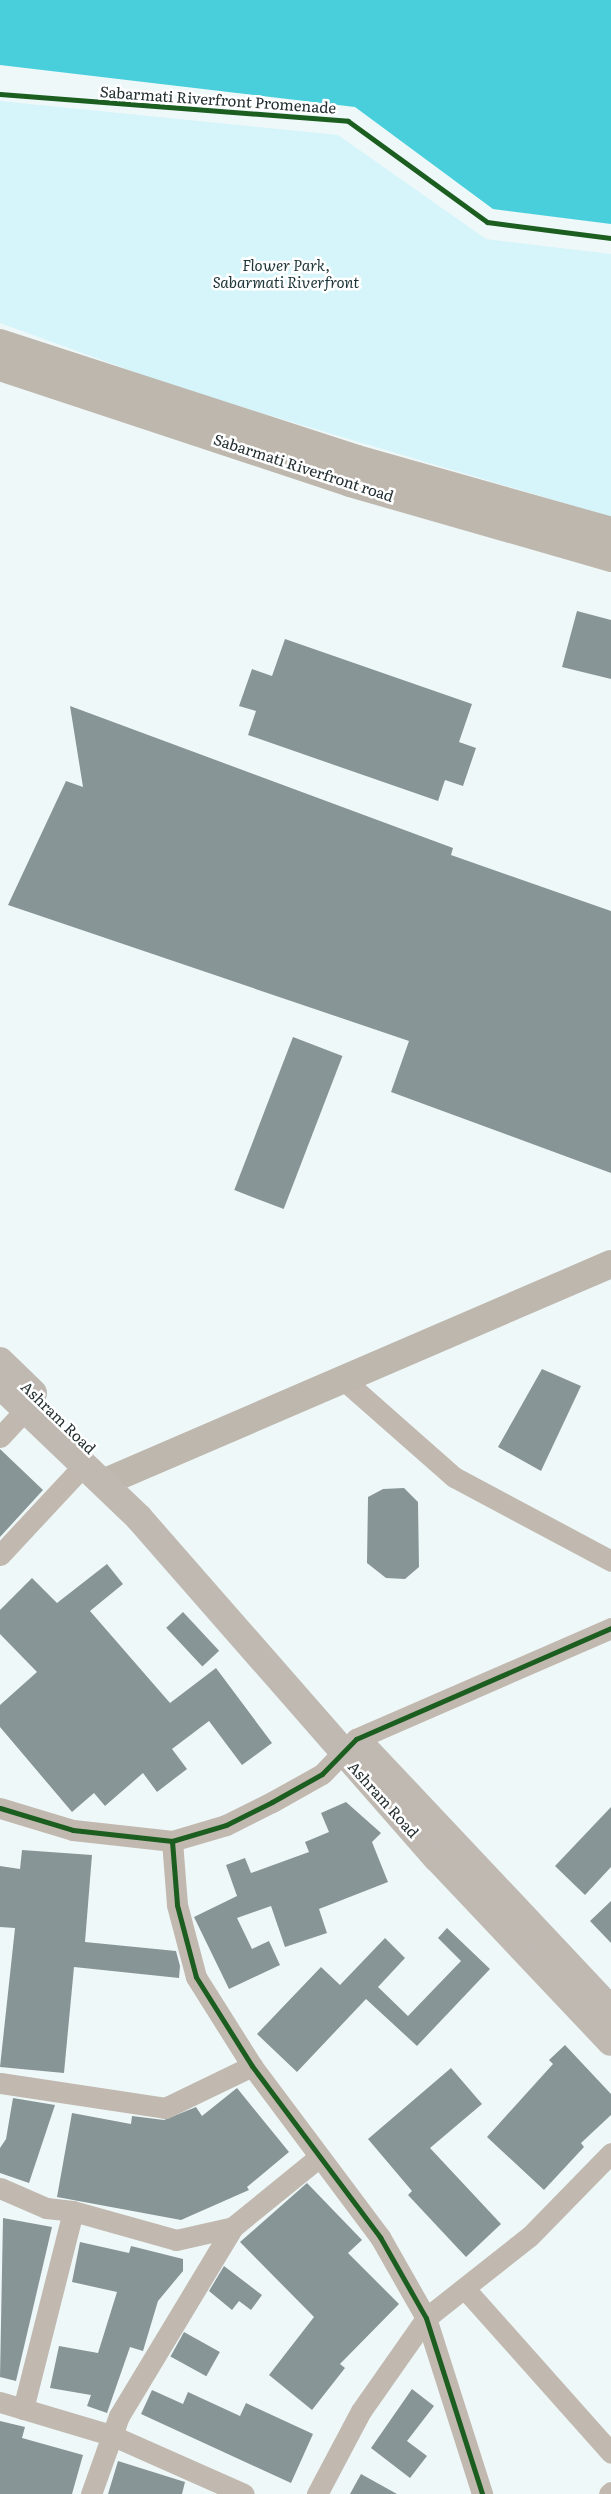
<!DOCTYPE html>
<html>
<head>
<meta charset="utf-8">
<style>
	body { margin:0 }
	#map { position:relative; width:611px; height:2494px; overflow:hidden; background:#eef8f9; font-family:Literata,serif }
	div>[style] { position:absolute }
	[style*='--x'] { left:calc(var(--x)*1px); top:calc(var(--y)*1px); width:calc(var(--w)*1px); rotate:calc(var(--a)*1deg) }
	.green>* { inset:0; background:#d5f5fa }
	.water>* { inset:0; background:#49cfdc }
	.building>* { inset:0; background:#889597; transform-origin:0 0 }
	.street>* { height:21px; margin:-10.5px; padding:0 10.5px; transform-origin:10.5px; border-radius:10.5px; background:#c1b8af }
	.secondary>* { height:28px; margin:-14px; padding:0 14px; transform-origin:14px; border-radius:14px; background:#beb7ae }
	.primary>* { height:28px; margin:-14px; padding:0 14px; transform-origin:14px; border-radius:14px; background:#bfb9b2 }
	.cycleway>* { height:5px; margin:-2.5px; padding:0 2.5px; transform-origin:2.5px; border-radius:2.5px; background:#1b5e20 }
	span { translate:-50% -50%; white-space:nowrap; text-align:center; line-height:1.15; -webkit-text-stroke:5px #fff; paint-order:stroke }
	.street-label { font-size:15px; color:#242f31 }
	.park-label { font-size:15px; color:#1c3538; font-style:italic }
</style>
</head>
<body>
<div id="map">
	<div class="green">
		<div style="clip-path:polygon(0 101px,338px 135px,486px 239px,611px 254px,611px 517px,181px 389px,0 323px)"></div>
	</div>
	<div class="water">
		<div style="clip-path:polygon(0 0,611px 0,611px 224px,493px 209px,355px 107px,0 65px)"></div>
	</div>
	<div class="building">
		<div style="clip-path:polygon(577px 611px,611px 620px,611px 679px,562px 667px)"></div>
		<div style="clip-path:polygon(285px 639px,472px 704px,459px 742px,476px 748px,463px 786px,445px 780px,438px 801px,248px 735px,256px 711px,239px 706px,252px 669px,272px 676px)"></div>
		<div style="clip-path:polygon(70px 706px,453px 848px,451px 855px,611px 911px,611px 1173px,391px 1092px,409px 1041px,8px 905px,66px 781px,83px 787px)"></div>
		<div style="left:293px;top:1037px;width:53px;height:164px;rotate:21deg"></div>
		<div style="clip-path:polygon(542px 1369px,581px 1386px,541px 1471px,498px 1447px)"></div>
		<div style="clip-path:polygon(0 1449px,43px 1490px,0 1537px)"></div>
		<div style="clip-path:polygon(404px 1488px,418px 1502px,419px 1567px,405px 1579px,386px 1578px,367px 1563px,368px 1497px,383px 1489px)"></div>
		<div style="clip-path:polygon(107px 1564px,123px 1584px,90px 1611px,170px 1703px,216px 1668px,272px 1743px,242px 1765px,209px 1721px,172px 1749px,187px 1769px,157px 1792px,143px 1773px,105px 1806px,94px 1793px,72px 1812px,0 1727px,0 1705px,37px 1672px,0 1634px,0 1610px,32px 1578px,57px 1603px)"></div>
		<div style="left:183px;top:1612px;width:53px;height:23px;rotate:47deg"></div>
		<div style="clip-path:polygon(346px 1802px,381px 1833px,372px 1842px,388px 1882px,319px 1909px,327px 1933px,285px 1947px,271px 1906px,237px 1918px,252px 1949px,269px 1941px,280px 1965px,229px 1989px,194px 1917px,237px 1896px,226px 1865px,245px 1858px,251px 1873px,309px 1852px,305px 1842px,329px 1832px,321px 1813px)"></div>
		<div style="clip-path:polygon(611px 1807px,611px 1867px,585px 1895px,555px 1866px)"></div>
		<div style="clip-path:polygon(22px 1850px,92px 1855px,85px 1942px,176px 1951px,180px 1966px,179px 1978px,74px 1967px,64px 2073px,0 2067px,15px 1928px,0 1927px,0 1866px,20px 1869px)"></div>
		<div style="clip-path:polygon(611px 1901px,611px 1943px,590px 1921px)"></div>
		<div style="clip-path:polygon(447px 1928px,490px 1969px,417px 2046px,366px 1999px,297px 2072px,257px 2034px,321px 1967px,340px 1985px,385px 1938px,405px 1958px,378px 1987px,408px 2016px,461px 1961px,438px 1938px)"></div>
		<div style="clip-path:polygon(565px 2045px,611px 2094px,611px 2115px,581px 2143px,584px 2147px,544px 2190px,487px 2137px,553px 2064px,549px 2060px)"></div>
		<div style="clip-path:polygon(451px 2068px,482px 2104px,430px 2148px,501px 2224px,466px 2257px,408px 2195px,412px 2191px,368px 2139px)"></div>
		<div style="clip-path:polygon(237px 2088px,289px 2152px,247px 2187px,249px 2190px,181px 2220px,57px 2197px,72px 2113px,131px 2124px,132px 2116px,164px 2120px,196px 2107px,202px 2116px)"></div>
		<div style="clip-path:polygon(13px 2098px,55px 2105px,29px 2183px,0 2173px,0 2148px,6px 2139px)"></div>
		<div style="clip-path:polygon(307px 2183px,362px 2240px,348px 2253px,399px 2304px,340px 2364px,345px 2368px,312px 2410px,269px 2375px,314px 2317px,240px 2242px)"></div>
		<div style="clip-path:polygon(3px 2218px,52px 2227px,16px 2381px,0 2377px)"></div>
		<div style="clip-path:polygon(80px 2242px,129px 2253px,131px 2246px,183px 2259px,183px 2271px,158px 2301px,143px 2351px,130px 2347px,107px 2413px,87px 2406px,91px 2395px,50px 2388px,59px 2346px,98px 2353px,117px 2292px,72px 2282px)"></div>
		<div style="clip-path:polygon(224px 2266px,262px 2295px,251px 2310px,239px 2301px,232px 2310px,209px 2291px)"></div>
		<div style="left:184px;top:2332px;width:41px;height:28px;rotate:29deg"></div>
		<div style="clip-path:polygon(412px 2389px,434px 2406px,407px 2441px,427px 2456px,410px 2478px,371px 2448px)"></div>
		<div style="clip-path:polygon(152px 2390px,183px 2404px,188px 2392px,240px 2416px,246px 2403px,313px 2434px,291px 2483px,141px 2414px)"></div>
		<div style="clip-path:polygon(0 2421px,25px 2427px,22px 2438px,83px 2455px,72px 2494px,0 2494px)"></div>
		<div style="clip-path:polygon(118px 2461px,185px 2482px,182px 2494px,108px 2494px)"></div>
		<div style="clip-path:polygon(361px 2474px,397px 2494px,350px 2494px)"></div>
	</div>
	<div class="street">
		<div style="--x:345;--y:1381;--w:145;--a:41.4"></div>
		<div style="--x:454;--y:1477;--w:178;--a:28.1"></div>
		<div style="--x:0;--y:1437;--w:38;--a:-47"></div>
		<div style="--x:0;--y:1555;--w:125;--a:-47"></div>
		<div style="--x:0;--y:1808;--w:76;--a:16.8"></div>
		<div style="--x:73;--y:1830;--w:100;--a:6.3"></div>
		<div style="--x:172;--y:1841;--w:56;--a:-16.5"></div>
		<div style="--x:226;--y:1825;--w:51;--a:-26.6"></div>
		<div style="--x:272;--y:1802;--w:57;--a:-29.2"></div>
		<div style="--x:322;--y:1774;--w:49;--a:-45.8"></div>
		<div style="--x:356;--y:1739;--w:278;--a:-23.5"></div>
		<div style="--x:172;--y:1841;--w:64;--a:85.5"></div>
		<div style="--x:177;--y:1905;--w:74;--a:75.2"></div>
		<div style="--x:196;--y:1977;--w:105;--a:57.8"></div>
		<div style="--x:252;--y:2066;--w:214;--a:53.2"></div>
		<div style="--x:380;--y:2237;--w:93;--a:60.4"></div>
		<div style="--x:426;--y:2318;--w:185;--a:72.3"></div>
		<div style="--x:0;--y:2083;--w:167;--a:8.6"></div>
		<div style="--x:165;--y:2108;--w:97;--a:-25.8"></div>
		<div style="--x:0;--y:2188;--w:50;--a:23.5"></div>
		<div style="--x:46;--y:2208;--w:27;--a:6"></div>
		<div style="--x:73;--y:2211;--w:107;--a:15.7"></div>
		<div style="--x:176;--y:2240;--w:58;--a:-12.8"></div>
		<div style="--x:466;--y:2290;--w:218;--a:48.3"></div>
		<div style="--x:0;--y:2402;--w:116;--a:16.6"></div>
		<div style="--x:111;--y:2435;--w:145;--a:23.9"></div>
		<div style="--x:23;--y:2409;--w:204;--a:-75.8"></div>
		<div style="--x:91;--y:2494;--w:83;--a:-70.3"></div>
		<div style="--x:119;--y:2416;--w:221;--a:-58.9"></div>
		<div style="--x:233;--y:2227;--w:111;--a:-39.1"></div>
		<div style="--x:317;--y:2494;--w:94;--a:-62.1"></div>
		<div style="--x:361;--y:2411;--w:113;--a:-55"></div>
		<div style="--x:426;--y:2318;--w:132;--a:-38.3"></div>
		<div style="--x:530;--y:2236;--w:116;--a:-45.7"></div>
		<div style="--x:609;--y:2494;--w:3;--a:-45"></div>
	</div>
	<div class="secondary">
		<div style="--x:0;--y:343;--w:375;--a:18"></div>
		<div style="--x:357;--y:459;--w:264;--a:15.8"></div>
		<div style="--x:0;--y:367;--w:369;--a:18.3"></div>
		<div style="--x:350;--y:483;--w:272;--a:16"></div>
		<div style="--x:105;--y:1482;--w:551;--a:-23.31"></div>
	</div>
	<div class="primary">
		<div style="--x:0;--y:1361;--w:46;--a:44.1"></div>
		<div style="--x:0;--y:1385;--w:192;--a:43.7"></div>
		<div style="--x:139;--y:1518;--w:452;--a:48.8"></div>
		<div style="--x:437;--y:1858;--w:253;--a:46.6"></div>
		<div style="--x:369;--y:1753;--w:353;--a:46.7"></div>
	</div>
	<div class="cycleway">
		<div style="--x:0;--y:94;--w:349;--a:4.4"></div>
		<div style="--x:348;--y:121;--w:172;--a:36"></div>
		<div style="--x:487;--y:222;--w:125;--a:7.4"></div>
		<div style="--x:0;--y:1808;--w:76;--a:16.8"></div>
		<div style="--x:73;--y:1830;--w:100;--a:6.3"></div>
		<div style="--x:172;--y:1841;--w:56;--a:-16.5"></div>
		<div style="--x:226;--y:1825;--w:51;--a:-26.6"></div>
		<div style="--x:272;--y:1802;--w:57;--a:-29.2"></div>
		<div style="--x:322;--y:1774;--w:49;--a:-45.8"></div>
		<div style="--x:356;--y:1739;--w:278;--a:-23.5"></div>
		<div style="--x:172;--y:1841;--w:64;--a:85.5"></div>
		<div style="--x:177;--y:1905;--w:74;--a:75.2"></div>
		<div style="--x:196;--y:1977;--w:105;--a:57.8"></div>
		<div style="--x:252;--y:2066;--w:214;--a:53.2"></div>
		<div style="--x:380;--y:2237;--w:93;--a:60.4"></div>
		<div style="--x:426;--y:2318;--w:185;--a:72.3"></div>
	</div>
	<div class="street-label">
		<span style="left:218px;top:99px;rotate:4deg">Sabarmati Riverfront Promenade</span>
		<span style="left:304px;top:467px;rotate:18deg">Sabarmati Riverfront road</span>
		<span style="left:59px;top:1417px;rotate:44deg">Ashram Road</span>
		<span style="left:384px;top:1799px;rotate:48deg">Ashram Road</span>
	</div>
	<div class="park-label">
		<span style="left:286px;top:273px">Flower Park,<br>Sabarmati Riverfront</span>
	</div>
</div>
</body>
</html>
